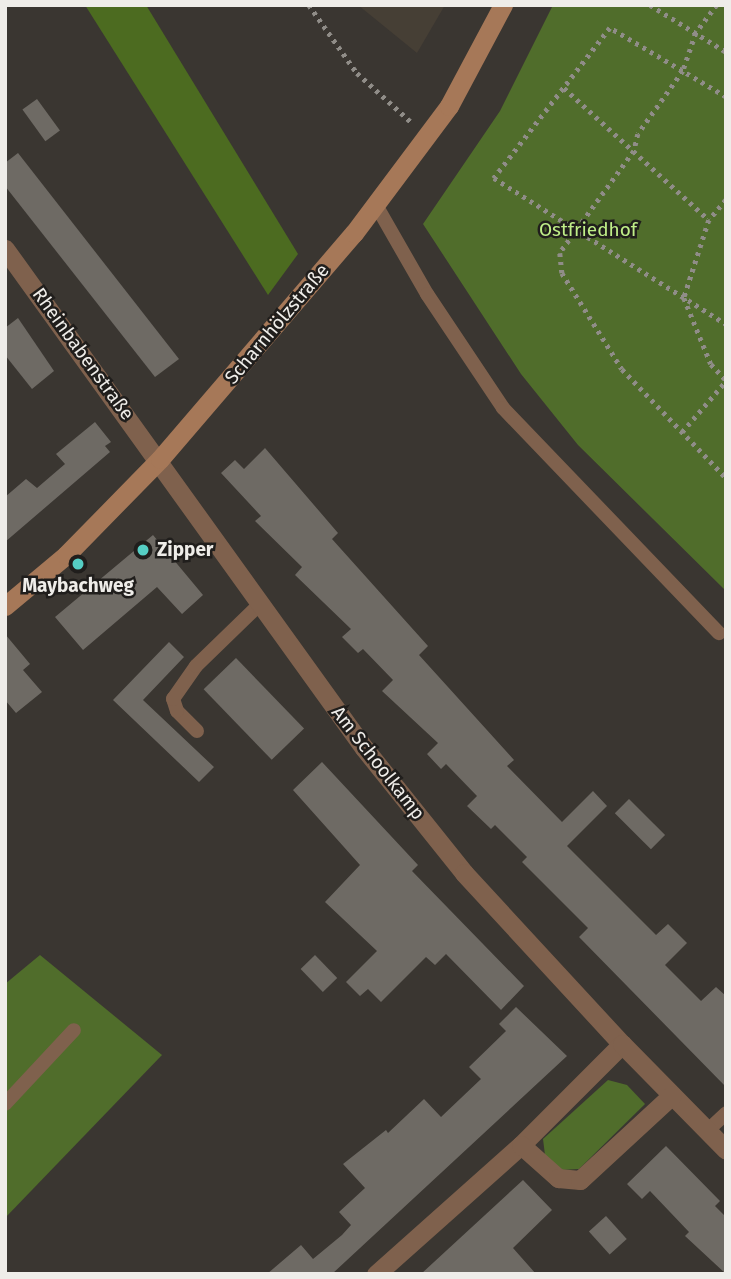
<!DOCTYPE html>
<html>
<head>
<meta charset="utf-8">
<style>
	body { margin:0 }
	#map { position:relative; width:731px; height:1279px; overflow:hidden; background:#3a3631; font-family:"Fira Sans",sans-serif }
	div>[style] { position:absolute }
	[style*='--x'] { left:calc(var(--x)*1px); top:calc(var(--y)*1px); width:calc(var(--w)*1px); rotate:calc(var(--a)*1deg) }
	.built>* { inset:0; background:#463f35 }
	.green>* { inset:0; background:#506d2b }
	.forest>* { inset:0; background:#4c6b20 }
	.building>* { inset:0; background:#6e6a64; transform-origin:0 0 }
	.path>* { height:4.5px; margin-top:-2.25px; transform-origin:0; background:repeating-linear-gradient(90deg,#908d88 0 3.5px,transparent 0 8.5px) }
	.service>* { height:14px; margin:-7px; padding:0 7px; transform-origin:7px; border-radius:7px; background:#7f614d }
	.minor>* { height:19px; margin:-9.5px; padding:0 9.5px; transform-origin:9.5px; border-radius:9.5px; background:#7f614d }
	.secondary>* { height:19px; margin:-9.5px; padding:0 9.5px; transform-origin:9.5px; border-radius:9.5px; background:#a67858 }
	.dots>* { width:19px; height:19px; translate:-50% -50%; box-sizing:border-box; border:4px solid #201e1c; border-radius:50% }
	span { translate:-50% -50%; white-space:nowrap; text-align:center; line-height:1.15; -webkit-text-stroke:5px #201e1c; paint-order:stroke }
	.park-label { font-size:19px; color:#bfee88 }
	.street-label { font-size:19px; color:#efede9 }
	.poi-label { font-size:19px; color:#efede9; font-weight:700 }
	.left { translate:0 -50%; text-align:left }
	.frame { position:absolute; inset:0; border:7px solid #efede9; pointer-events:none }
</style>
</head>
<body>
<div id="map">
	<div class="built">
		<div style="clip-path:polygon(358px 5px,445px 5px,417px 53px)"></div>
	</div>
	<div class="green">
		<div style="clip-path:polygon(553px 5px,726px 5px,726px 591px,578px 445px,521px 374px,423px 224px,500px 111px)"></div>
		<div style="clip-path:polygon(40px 955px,162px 1055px,5px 1218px,5px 984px)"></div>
		<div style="clip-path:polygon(608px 1080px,627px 1085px,645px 1104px,579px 1169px,561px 1170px,545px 1155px,543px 1139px)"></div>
	</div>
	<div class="forest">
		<div style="clip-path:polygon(85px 5px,146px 5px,298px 254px,268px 295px)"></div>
	</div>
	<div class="building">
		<div style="left:37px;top:99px;width:39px;height:18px;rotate:54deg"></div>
		<div style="clip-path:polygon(18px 153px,179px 359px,155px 377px,5px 186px,5px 163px)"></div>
		<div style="clip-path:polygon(18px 318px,54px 371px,32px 389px,5px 355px,5px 328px)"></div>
		<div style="clip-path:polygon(95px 422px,111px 442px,105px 446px,110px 452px,5px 542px,5px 497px,26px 479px,37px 488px,65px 464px,56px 454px)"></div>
		<div style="clip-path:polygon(265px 448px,338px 533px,332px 539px,428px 646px,419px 655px,514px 760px,507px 766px,562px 822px,593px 791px,607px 806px,567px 846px,656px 935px,668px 924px,687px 943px,665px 965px,701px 1001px,716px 987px,726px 996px,726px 1087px,579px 937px,588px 928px,522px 862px,527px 857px,495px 825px,491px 829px,467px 806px,477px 796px,446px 764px,441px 769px,427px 754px,438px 743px,382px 691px,393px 680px,363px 649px,358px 653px,342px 637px,351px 629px,295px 575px,302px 567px,255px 521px,261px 516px,221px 473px,235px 460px,244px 469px)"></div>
		<div style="clip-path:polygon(153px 535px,203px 595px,182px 614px,157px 587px,83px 650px,55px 617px)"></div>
		<div style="clip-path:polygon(5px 634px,30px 664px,23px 670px,42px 692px,16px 713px,5px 700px)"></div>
		<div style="clip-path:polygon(169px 642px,184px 657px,143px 700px,214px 767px,199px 782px,113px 700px)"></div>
		<div style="left:236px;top:658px;width:98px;height:45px;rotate:46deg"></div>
		<div style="clip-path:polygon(322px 762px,418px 865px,412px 871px,524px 986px,501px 1010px,446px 954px,435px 965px,426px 957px,381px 1002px,368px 989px,360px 996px,346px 982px,377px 951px,325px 902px,360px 865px,293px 790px)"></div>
		<div style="left:629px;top:799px;width:51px;height:20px;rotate:45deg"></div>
		<div style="left:315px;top:955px;width:32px;height:20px;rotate:46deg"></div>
		<div style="clip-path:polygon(516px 1007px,567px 1056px,332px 1274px,267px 1274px,301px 1245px,313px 1259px,342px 1235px,351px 1225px,339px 1212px,365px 1188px,343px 1164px,386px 1130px,388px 1133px,424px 1099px,441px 1117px,481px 1079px,469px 1067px,506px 1031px,499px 1024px)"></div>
		<div style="clip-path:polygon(666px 1146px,720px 1201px,715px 1206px,726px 1217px,726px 1274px,685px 1236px,689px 1232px,650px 1191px,642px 1199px,627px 1184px)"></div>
		<div style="clip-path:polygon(523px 1180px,552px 1210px,513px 1248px,536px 1274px,421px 1274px)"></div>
		<div style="left:606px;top:1216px;width:31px;height:23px;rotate:48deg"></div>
	</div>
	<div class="path">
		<div style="--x:309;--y:5;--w:83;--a:54.8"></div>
		<div style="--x:357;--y:73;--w:73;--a:42.2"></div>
		<div style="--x:650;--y:5;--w:89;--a:31.7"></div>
		<div style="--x:717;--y:5;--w:35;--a:127"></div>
		<div style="--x:696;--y:33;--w:40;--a:108.9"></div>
		<div style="--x:683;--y:71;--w:77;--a:125.5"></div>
		<div style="--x:638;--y:134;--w:17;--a:103"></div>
		<div style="--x:634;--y:151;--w:126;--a:126"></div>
		<div style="--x:560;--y:253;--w:20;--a:84"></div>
		<div style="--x:562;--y:273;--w:113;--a:58"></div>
		<div style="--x:622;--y:369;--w:151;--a:46.3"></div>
		<div style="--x:564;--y:88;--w:196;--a:42.3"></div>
		<div style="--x:726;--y:97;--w:135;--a:-149.3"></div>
		<div style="--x:610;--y:28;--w:190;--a:127.7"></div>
		<div style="--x:494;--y:178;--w:274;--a:32.2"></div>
		<div style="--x:726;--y:200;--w:26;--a:130"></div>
		<div style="--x:709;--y:220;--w:82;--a:107.8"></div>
		<div style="--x:684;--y:298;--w:71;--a:67.8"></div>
		<div style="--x:711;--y:364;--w:22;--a:47"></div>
		<div style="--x:682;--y:432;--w:67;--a:-49.2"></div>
	</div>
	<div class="service">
		<div style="--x:376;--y:205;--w:103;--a:60.2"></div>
		<div style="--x:427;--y:294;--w:137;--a:56.3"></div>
		<div style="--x:503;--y:408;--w:312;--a:46.2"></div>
		<div style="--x:197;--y:731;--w:28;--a:-135"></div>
		<div style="--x:177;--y:711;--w:13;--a:-108"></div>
		<div style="--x:173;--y:699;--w:40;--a:-55.1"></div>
		<div style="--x:196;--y:666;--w:89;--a:-44.1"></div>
		<div style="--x:5;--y:1104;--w:101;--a:-47"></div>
		<div style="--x:707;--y:1131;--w:26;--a:-43"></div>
	</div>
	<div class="minor">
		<div style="--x:5;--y:249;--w:615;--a:54.27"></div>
		<div style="--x:364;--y:748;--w:160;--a:51.3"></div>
		<div style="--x:464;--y:873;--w:233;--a:47.3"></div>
		<div style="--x:622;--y:1044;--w:143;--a:135"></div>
		<div style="--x:521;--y:1145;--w:194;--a:138.3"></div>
		<div style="--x:622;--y:1044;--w:148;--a:45.5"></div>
		<div style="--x:521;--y:1145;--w:50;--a:41.7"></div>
		<div style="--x:558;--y:1178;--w:22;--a:5"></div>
		<div style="--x:580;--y:1180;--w:125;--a:-42.7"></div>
	</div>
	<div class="secondary">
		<div style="--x:5;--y:606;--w:80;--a:-39.9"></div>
		<div style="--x:66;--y:555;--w:134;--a:-45.6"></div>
		<div style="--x:160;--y:459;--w:298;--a:-49.4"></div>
		<div style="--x:354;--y:233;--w:159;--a:-53.2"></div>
		<div style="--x:449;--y:106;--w:115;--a:-61.9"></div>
	</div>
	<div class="dots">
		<div style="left:143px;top:550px;background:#55cec4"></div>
		<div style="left:78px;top:564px;background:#55cec4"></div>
	</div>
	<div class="park-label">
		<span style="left:588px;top:230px">Ostfriedhof</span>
	</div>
	<div class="street-label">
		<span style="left:277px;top:324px;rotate:-50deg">Scharnhölzstraße</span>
		<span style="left:83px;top:354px;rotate:54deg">Rheinbabenstraße</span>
		<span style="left:378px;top:763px;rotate:52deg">Am Schoolkamp</span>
	</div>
	<div class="poi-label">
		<span class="left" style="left:157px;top:550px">Zipper</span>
		<span style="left:78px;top:586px">Maybachweg</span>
	</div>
	<div class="frame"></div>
</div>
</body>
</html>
